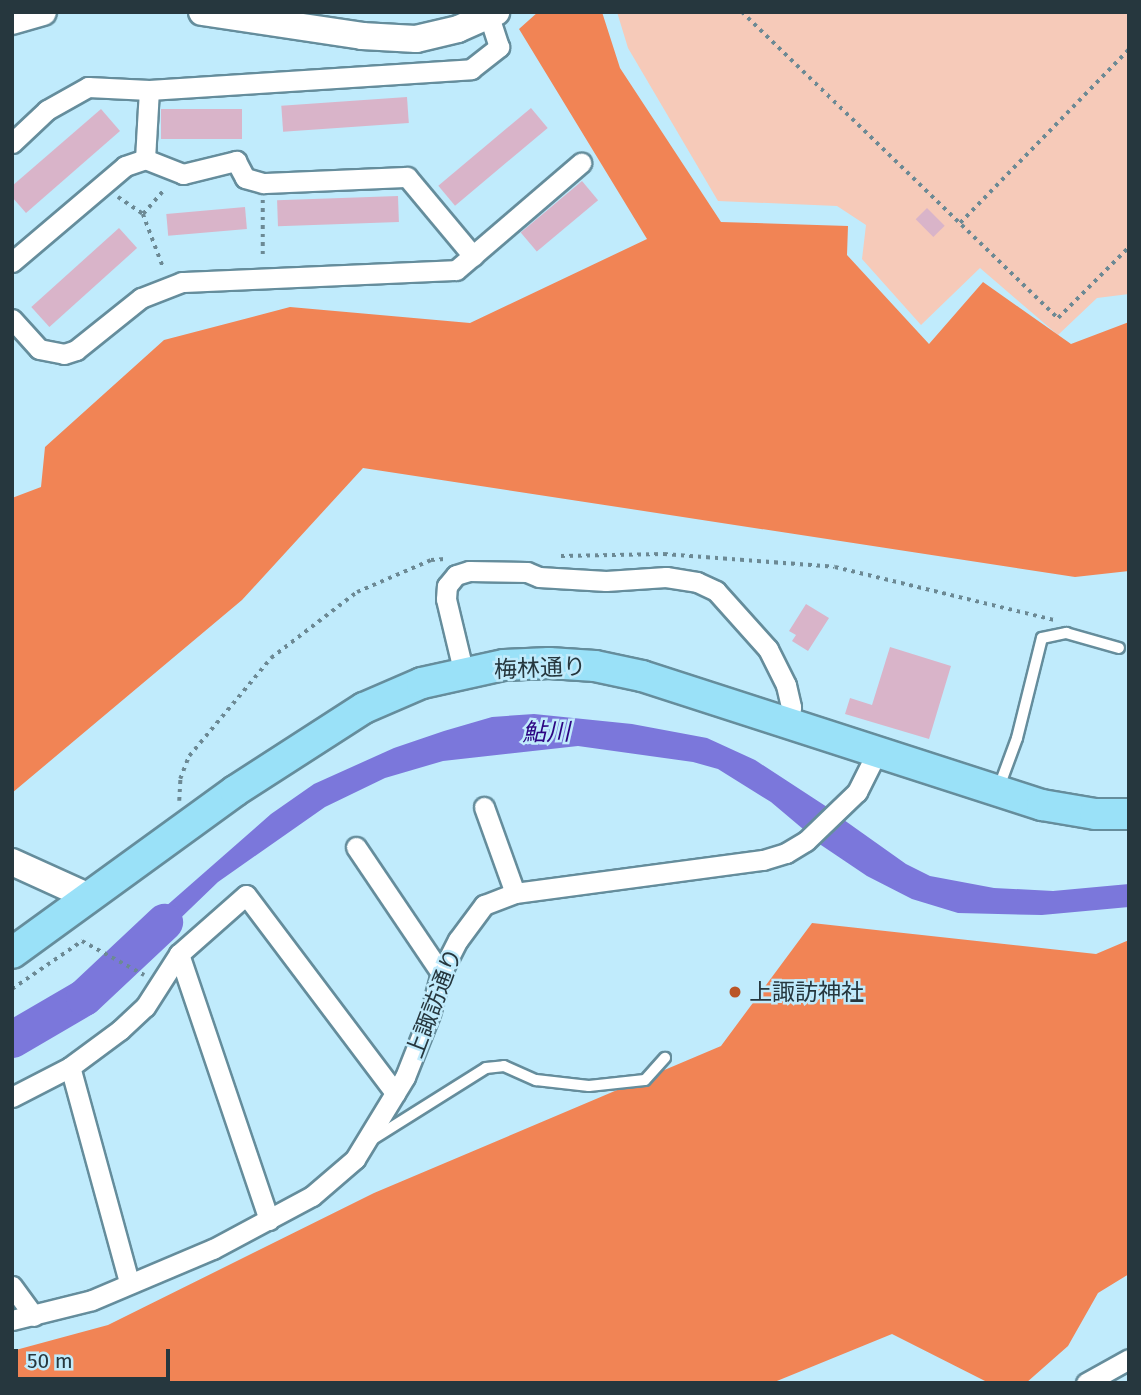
<!DOCTYPE html>
<html>
<head>
<meta charset="utf-8">
<style>
	body { margin:0 }
	#map { position:relative; width:1141px; height:1395px; overflow:hidden; background:#c0ebfc; font-family:"Fira Sans","Noto Sans JP",sans-serif }
	div>[style] { position:absolute }
	[style*='--x'] { left:calc(var(--x)*1px); top:calc(var(--y)*1px); width:calc(var(--w)*1px); rotate:calc(var(--a)*1deg) }
	.green>* { inset:0; background:#f6cab9 }
	.forest>* { inset:0; background:#f18455 }
	.water>* { inset:0; background:#7b77db }
	.river>* { height:37px; margin:-18.5px; padding:0 18.5px; transform-origin:18.5px; border-radius:18.5px; background:#7b77db }
	.building>* { inset:0; background:#d9b4c9; transform-origin:0 0 }
	.path>* { height:3.5px; margin-top:-1.75px; transform-origin:0; background:repeating-linear-gradient(90deg,#6c8994 0 3.5px,transparent 0 8.5px) }
	.roads { filter:drop-shadow(2px 0 #658d9c) drop-shadow(-2px 0 #658d9c) drop-shadow(0 2px #658d9c) drop-shadow(0 -2px #658d9c) }
	.lane>* { height:10px; margin:-5px; padding:0 5px; transform-origin:5px; border-radius:5px; background:#fff }
	.street>* { height:19px; margin:-9.5px; padding:0 9.5px; transform-origin:9.5px; border-radius:9.5px; background:#fff }
	.secondary>* { height:26px; margin:-13px; padding:0 13px; transform-origin:13px; border-radius:13px; background:#fff }
	.primary>* { height:30px; margin:-15px; padding:0 15px; transform-origin:15px; border-radius:15px; background:#9ae1f8 }
	.dots>* { width:19px; height:19px; translate:-50% -50%; box-sizing:border-box; border:4px solid #c0ebfc; border-radius:50% }
	span { translate:-50% -50%; white-space:nowrap; text-align:center; line-height:1.15; -webkit-text-stroke:5px #c0ebfc; paint-order:stroke }
	.street-label { font-size:23px; color:#26373e }
	.poi-label { font-size:23px; color:#26373e }
	.left { translate:0 -50%; text-align:left }
	.water-label { font-size:24px; color:#2d0483; font-style:italic }
	.frame { position:absolute; inset:0; border:14px solid #26373e; pointer-events:none }
	.scale { position:absolute; left:14px; top:1349px; width:156px; height:32px; box-sizing:border-box; border:4px solid #26373e; border-top:0; padding-left:9px; font-size:21px; line-height:24px; white-space:nowrap; color:#26373e; -webkit-text-stroke:5px #c0ebfc; paint-order:stroke }
</style>
</head>
<body>
<div id="map">
	<div class="green">
		<div style="clip-path:polygon(617px 12px,1129px 12px,1129px 294px,1097px 298px,1058px 335px,980px 268px,921px 325px,862px 259px,866px 225px,837px 206px,718px 201px,628px 48px)"></div>
	</div>
	<div class="forest">
		<div style="clip-path:polygon(538px 12px,602px 12px,620px 68px,721px 222px,848px 226px,847px 255px,929px 344px,983px 282px,1071px 344px,1129px 322px,1129px 571px,1075px 577px,363px 468px,242px 600px,12px 793px,12px 498px,41px 487px,45px 447px,164px 340px,290px 307px,470px 323px,647px 239px,519px 29px)"></div>
		<div style="clip-path:polygon(812px 923px,1096px 954px,1129px 940px,1129px 1274px,1098px 1293px,1068px 1346px,1026px 1383px,989px 1383px,892px 1334px,772px 1383px,12px 1383px,12px 1351px,108px 1325px,374px 1193px,721px 1046px)"></div>
	</div>
	<div class="water">
		<div style="clip-path:polygon(534px 714px,632px 724px,707px 738px,755px 760px,827px 807px,803px 829px,771px 802px,718px 769px,693px 762px,578px 746px,443px 761px,385px 778px,325px 807px,218px 882px,136px 961px,116px 950px,271px 814px,314px 784px,394px 748px,444px 731px,492px 717px)"></div>
		<div style="clip-path:polygon(844px 820px,906px 864px,930px 876px,994px 888px,1053px 891px,1129px 884px,1129px 907px,1042px 915px,958px 913px,912px 899px,867px 876px,818px 843px)"></div>
		<div style="clip-path:polygon(108px 960px,128px 970px,104px 996px,12px 1047px,12px 1027px,75px 989px)"></div>
	</div>
	<div class="river">
		<div style="--x:12;--y:1039;--w:83;--a:-30.3"></div>
		<div style="--x:84;--y:997;--w:110;--a:-43.2"></div>
	</div>
	<div class="building">
		<div style="left:407px;top:97px;width:26px;height:126px;rotate:86deg"></div>
		<div style="left:531px;top:108px;width:26px;height:121px;rotate:50deg"></div>
		<div style="clip-path:polygon(101px 109px,120px 131px,26px 213px,12px 197px,12px 186px)"></div>
		<div style="left:242px;top:109px;width:30px;height:81px;rotate:90deg"></div>
		<div style="left:582px;top:181px;width:25px;height:80px;rotate:50deg"></div>
		<div style="left:398px;top:196px;width:26px;height:121px;rotate:88deg"></div>
		<div style="left:245px;top:207px;width:22px;height:79px;rotate:85deg"></div>
		<div style="left:927px;top:208px;width:25px;height:16px;rotate:45deg"></div>
		<div style="left:119px;top:228px;width:27px;height:118px;rotate:48deg"></div>
		<div style="clip-path:polygon(806px 604px,829px 618px,808px 651px,792px 641px,796px 635px,789px 631px)"></div>
		<div style="clip-path:polygon(890px 647px,951px 666px,929px 739px,845px 714px,850px 698px,872px 705px)"></div>
	</div>
	<div class="path">
		<div style="--x:742;--y:12;--w:440;--a:44.1"></div>
		<div style="--x:1058;--y:318;--w:100;--a:-45"></div>
		<div style="--x:118;--y:197;--w:30;--a:34"></div>
		<div style="--x:143;--y:214;--w:57;--a:69.3"></div>
		<div style="--x:263;--y:200;--w:59;--a:90"></div>
		<div style="--x:143;--y:214;--w:33;--a:-49"></div>
		<div style="--x:960;--y:223;--w:243;--a:-45.8"></div>
		<div style="--x:561;--y:556;--w:103;--a:-1.1"></div>
		<div style="--x:664;--y:554;--w:171;--a:4.3"></div>
		<div style="--x:835;--y:567;--w:225;--a:13.6"></div>
		<div style="--x:179;--y:801;--w:22;--a:-87"></div>
		<div style="--x:180;--y:779;--w:25;--a:-69"></div>
		<div style="--x:189;--y:756;--w:128;--a:-50.1"></div>
		<div style="--x:271;--y:658;--w:108;--a:-37.5"></div>
		<div style="--x:357;--y:592;--w:81;--a:-23.4"></div>
		<div style="--x:431;--y:560;--w:14;--a:-4"></div>
		<div style="--x:12;--y:989;--w:85;--a:-34.4"></div>
		<div style="--x:82;--y:941;--w:71;--a:28.7"></div>
	</div>
	<div class="roads">
		<div class="lane">
			<div style="--x:999;--y:787;--w:52;--a:-69.8"></div>
			<div style="--x:1017;--y:738;--w:103;--a:-76"></div>
			<div style="--x:1042;--y:638;--w:25;--a:-12"></div>
			<div style="--x:1066;--y:633;--w:55;--a:15.8"></div>
			<div style="--x:373;--y:1139;--w:133;--a:-32.1"></div>
			<div style="--x:486;--y:1068;--w:18;--a:-6"></div>
			<div style="--x:504;--y:1066;--w:35;--a:24"></div>
			<div style="--x:536;--y:1080;--w:53;--a:6.5"></div>
			<div style="--x:589;--y:1086;--w:56;--a:-6.1"></div>
			<div style="--x:645;--y:1080;--w:30;--a:-48"></div>
		</div>
		<div class="street">
			<div style="--x:12;--y:143;--w:48;--a:-43.3"></div>
			<div style="--x:47;--y:110;--w:47;--a:-29.3"></div>
			<div style="--x:88;--y:87;--w:61;--a:2.8"></div>
			<div style="--x:149;--y:90;--w:323;--a:-3.7"></div>
			<div style="--x:471;--y:69;--w:36;--a:-38"></div>
			<div style="--x:499;--y:47;--w:33;--a:-108"></div>
			<div style="--x:145;--y:159;--w:69;--a:-86.7"></div>
			<div style="--x:12;--y:262;--w:148;--a:-40.3"></div>
			<div style="--x:125;--y:166;--w:21;--a:-19"></div>
			<div style="--x:145;--y:159;--w:41;--a:21.5"></div>
			<div style="--x:183;--y:174;--w:55;--a:-13.8"></div>
			<div style="--x:236;--y:161;--w:19;--a:62"></div>
			<div style="--x:245;--y:178;--w:19;--a:16"></div>
			<div style="--x:263;--y:183;--w:144;--a:-2.4"></div>
			<div style="--x:407;--y:177;--w:103;--a:50.1"></div>
			<div style="--x:12;--y:319;--w:40;--a:48"></div>
			<div style="--x:39;--y:349;--w:25;--a:11"></div>
			<div style="--x:64;--y:354;--w:13;--a:-18"></div>
			<div style="--x:76;--y:350;--w:83;--a:-38.7"></div>
			<div style="--x:141;--y:298;--w:44;--a:-21.3"></div>
			<div style="--x:182;--y:282;--w:274;--a:-2.5"></div>
			<div style="--x:456;--y:270;--w:165;--a:-40.6"></div>
			<div style="--x:464;--y:674;--w:77;--a:-103.5"></div>
			<div style="--x:446;--y:599;--w:13;--a:-86"></div>
			<div style="--x:447;--y:586;--w:14;--a:-51"></div>
			<div style="--x:456;--y:575;--w:14;--a:-17"></div>
			<div style="--x:469;--y:571;--w:58;--a:1"></div>
			<div style="--x:527;--y:572;--w:13;--a:23"></div>
			<div style="--x:539;--y:577;--w:67;--a:3.4"></div>
			<div style="--x:606;--y:581;--w:60;--a:-3.8"></div>
			<div style="--x:666;--y:577;--w:31;--a:9"></div>
			<div style="--x:697;--y:582;--w:21;--a:25"></div>
			<div style="--x:716;--y:591;--w:78;--a:48.1"></div>
			<div style="--x:768;--y:649;--w:40;--a:63.4"></div>
			<div style="--x:786;--y:685;--w:23;--a:77"></div>
			<div style="--x:791;--y:707;--w:15;--a:98"></div>
			<div style="--x:484;--y:807;--w:91;--a:70.2"></div>
			<div style="--x:356;--y:847;--w:152;--a:56"></div>
			<div style="--x:12;--y:1097;--w:65;--a:-27.3"></div>
			<div style="--x:269;--y:1220;--w:281;--a:-108.7"></div>
			<div style="--x:179;--y:954;--w:89;--a:-41.4"></div>
			<div style="--x:246;--y:895;--w:248;--a:53"></div>
			<div style="--x:129;--y:1282;--w:223;--a:-105.3"></div>
			<div style="--x:70;--y:1067;--w:62;--a:-36.5"></div>
			<div style="--x:120;--y:1030;--w:34;--a:-43"></div>
			<div style="--x:145;--y:1007;--w:63;--a:-57.3"></div>
			<div style="--x:12;--y:1286;--w:37;--a:54"></div>
			<div style="--x:12;--y:1320;--w:82;--a:-14"></div>
			<div style="--x:92;--y:1300;--w:131;--a:-22.9"></div>
			<div style="--x:213;--y:1249;--w:112;--a:-28.2"></div>
			<div style="--x:312;--y:1196;--w:57;--a:-40.7"></div>
			<div style="--x:355;--y:1159;--w:96;--a:-58.6"></div>
			<div style="--x:405;--y:1077;--w:68;--a:-68.4"></div>
			<div style="--x:430;--y:1014;--w:42;--a:-75"></div>
			<div style="--x:441;--y:973;--w:37;--a:-63"></div>
			<div style="--x:458;--y:940;--w:44;--a:-53.4"></div>
			<div style="--x:484;--y:905;--w:33;--a:-21"></div>
			<div style="--x:515;--y:893;--w:250;--a:-7.6"></div>
			<div style="--x:763;--y:860;--w:24;--a:-17"></div>
			<div style="--x:786;--y:853;--w:23;--a:-31"></div>
			<div style="--x:806;--y:841;--w:71;--a:-43.9"></div>
			<div style="--x:857;--y:792;--w:45;--a:-63.4"></div>
			<div style="--x:1086;--y:1383;--w:49;--a:-29.2"></div>
		</div>
		<div class="secondary">
			<div style="--x:202;--y:12;--w:162;--a:8.5"></div>
			<div style="--x:362;--y:36;--w:54;--a:3.2"></div>
			<div style="--x:416;--y:39;--w:43;--a:-13.4"></div>
			<div style="--x:458;--y:29;--w:42;--a:-24.1"></div>
			<div style="--x:12;--y:21;--w:32;--a:-16"></div>
			<div style="--x:12;--y:862;--w:82;--a:24.4"></div>
		</div>
		<div class="primary">
			<div style="--x:12;--y:953;--w:276;--a:-36"></div>
			<div style="--x:235;--y:791;--w:153;--a:-32.8"></div>
			<div style="--x:364;--y:708;--w:63;--a:-23.3"></div>
			<div style="--x:422;--y:683;--w:84;--a:-12.4"></div>
			<div style="--x:504;--y:665;--w:45;--a:-2.5"></div>
			<div style="--x:549;--y:663;--w:46;--a:3.7"></div>
			<div style="--x:595;--y:666;--w:48;--a:12"></div>
			<div style="--x:642;--y:676;--w:420;--a:17.9"></div>
			<div style="--x:1042;--y:805;--w:54;--a:9.6"></div>
			<div style="--x:1095;--y:814;--w:34;--a:0"></div>
		</div>
	</div>
	<div class="dots">
		<div style="left:735px;top:992px;background:#ba5526"></div>
	</div>
	<div class="street-label">
		<span style="left:540px;top:668px;rotate:-2deg">梅林通り</span>
		<span style="left:434px;top:1003px;rotate:-69deg">上諏訪通り</span>
	</div>
	<div class="poi-label">
		<span class="left" style="left:749px;top:992px">上諏訪神社</span>
	</div>
	<div class="water-label">
		<span style="left:546px;top:733px;rotate:-1deg">鮎川</span>
	</div>
	<div class="frame"></div>
	<div class="scale">50 m</div>
</div>
</body>
</html>
